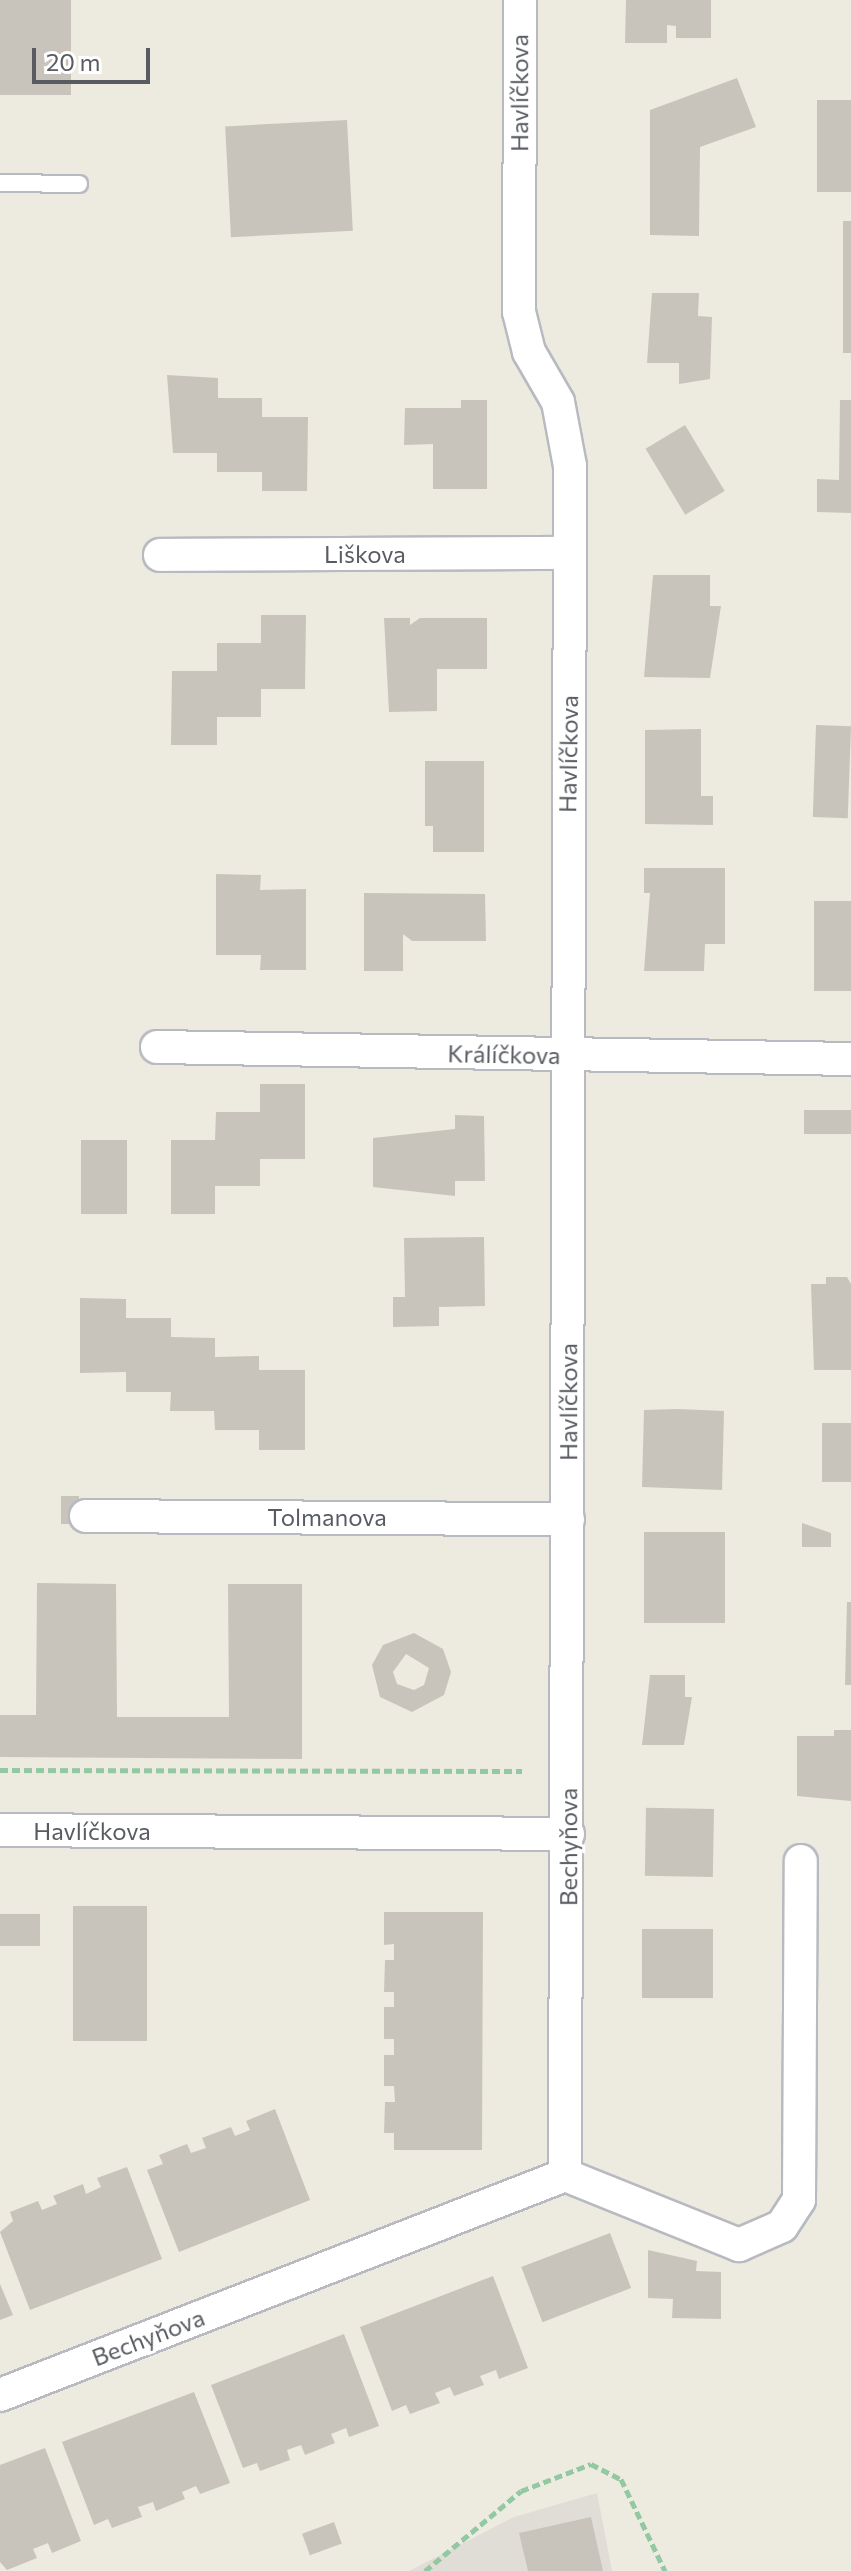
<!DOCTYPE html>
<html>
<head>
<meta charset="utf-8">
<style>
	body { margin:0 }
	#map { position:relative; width:851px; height:2571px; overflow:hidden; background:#edeadf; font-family:Commissioner,sans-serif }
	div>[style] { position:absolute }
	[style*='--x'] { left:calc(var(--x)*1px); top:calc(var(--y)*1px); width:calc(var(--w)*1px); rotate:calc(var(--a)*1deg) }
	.industrial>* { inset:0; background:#e0ddd7 }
	.building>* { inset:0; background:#c8c4bc; transform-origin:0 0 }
	.path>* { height:5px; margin-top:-2.5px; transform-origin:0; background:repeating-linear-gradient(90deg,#92c8a2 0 8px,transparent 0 12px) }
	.roads { filter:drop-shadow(2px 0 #b7bac0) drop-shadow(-2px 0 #b7bac0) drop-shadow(0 2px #b7bac0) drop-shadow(0 -2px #b7bac0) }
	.lane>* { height:16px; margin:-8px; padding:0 8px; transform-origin:8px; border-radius:8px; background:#fff }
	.street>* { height:32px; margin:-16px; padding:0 16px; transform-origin:16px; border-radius:16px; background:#fff }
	span { translate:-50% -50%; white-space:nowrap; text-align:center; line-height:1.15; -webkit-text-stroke:6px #fff; paint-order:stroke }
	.street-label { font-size:24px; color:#585c62 }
	.scale { position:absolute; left:32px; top:48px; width:118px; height:36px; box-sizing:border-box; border:4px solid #585c62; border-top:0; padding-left:10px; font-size:24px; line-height:28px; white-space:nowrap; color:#585c62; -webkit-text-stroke:6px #fff; paint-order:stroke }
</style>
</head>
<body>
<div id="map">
	<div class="industrial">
		<div style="clip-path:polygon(597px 2493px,612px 2571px,409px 2571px,514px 2517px)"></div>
	</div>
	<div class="building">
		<div style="left:0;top:0;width:71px;height:95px"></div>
		<div style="clip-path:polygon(626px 0,711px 0,711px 38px,676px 38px,676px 26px,667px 25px,667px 43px,625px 43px)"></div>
		<div style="clip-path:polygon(737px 78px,756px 127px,700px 147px,699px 236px,650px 235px,650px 110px)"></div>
		<div style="left:817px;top:100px;width:34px;height:92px"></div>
		<div style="left:347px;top:120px;width:111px;height:122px;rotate:87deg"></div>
		<div style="left:843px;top:221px;width:8px;height:132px"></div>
		<div style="clip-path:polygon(652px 293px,699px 293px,698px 316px,712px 317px,710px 379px,679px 384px,679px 363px,647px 363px)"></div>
		<div style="clip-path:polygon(167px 375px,218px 378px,218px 398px,262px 398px,262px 417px,308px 417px,307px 491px,262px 491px,262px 472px,217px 472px,217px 453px,173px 453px)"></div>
		<div style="clip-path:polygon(461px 400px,487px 400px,487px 489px,433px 489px,433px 444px,404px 445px,405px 408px,461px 408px)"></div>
		<div style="clip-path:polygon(840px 400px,851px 400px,851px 513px,817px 512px,817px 479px,839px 480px)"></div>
		<div style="left:685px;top:425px;width:77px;height:46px;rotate:59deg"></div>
		<div style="clip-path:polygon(653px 575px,710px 575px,710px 606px,721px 606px,710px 678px,644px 677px)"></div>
		<div style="clip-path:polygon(261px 615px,306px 615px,305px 689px,261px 689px,261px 717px,217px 717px,217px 745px,171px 745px,172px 671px,217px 671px,217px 643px,261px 643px)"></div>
		<div style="clip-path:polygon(384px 618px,410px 618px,410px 625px,420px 618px,487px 618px,487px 669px,437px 669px,437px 711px,389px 712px)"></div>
		<div style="left:816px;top:725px;width:35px;height:92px;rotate:2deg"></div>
		<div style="clip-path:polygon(701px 729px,701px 796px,713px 796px,713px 825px,645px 824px,645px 730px)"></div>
		<div style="clip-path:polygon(425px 761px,484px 761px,484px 852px,433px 852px,433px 826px,425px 826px)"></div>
		<div style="clip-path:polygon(644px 868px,725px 868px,725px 944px,705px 944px,704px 971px,644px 971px,650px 893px,644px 893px)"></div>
		<div style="clip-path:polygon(216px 874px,261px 875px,260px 890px,306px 889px,306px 970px,260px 970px,261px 955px,216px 955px)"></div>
		<div style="clip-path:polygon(364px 893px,485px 894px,486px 941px,412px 941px,403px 934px,403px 971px,364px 971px)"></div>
		<div style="left:814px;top:901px;width:37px;height:90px"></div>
		<div style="clip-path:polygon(260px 1084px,305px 1084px,305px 1159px,260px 1159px,260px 1186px,215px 1186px,215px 1214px,171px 1214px,171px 1140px,215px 1140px,216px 1112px,260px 1112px)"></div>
		<div style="left:804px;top:1110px;width:47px;height:24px"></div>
		<div style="clip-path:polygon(455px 1115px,484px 1116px,485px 1181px,455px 1181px,455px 1196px,373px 1187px,373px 1138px,455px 1129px)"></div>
		<div style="left:81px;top:1140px;width:46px;height:74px"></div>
		<div style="clip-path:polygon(484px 1237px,485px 1306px,439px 1307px,439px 1326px,393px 1327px,393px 1297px,405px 1297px,404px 1238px)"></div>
		<div style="clip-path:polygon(826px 1277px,847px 1277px,851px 1284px,851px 1370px,814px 1370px,811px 1284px,826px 1284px)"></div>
		<div style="clip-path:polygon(80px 1298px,126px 1299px,126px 1318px,171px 1318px,171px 1337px,215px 1338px,215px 1357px,259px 1356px,259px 1370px,305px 1370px,305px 1450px,259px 1450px,259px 1430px,215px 1430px,214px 1411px,170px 1411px,171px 1392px,126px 1392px,126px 1372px,80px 1373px)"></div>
		<div style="clip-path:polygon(678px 1409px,724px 1411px,722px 1490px,642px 1487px,644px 1410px)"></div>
		<div style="left:822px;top:1423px;width:29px;height:59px"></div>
		<div style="left:61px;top:1496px;width:18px;height:28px"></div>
		<div style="clip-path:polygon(802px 1523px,831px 1533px,831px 1547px,802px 1547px)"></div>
		<div style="left:644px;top:1532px;width:81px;height:91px"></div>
		<div style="clip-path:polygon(37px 1583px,116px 1584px,117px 1717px,229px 1717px,228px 1584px,302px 1584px,302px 1759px,0 1757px,0 1715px,36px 1715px)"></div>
		<div style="clip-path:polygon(847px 1602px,851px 1602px,851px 1685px,845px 1685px)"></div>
		<div style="clip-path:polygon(evenodd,414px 1633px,443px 1649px,451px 1672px,444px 1695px,412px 1712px,380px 1697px,372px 1665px,383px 1645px,414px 1633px,406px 1654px,429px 1668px,424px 1685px,414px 1690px,397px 1684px,393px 1672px,406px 1654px)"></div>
		<div style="clip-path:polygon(650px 1675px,685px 1675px,685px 1697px,692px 1697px,684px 1745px,642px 1745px)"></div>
		<div style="clip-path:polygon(834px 1730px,851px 1730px,851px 1801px,797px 1796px,797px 1736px,834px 1736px)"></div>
		<div style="left:714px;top:1809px;width:68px;height:68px;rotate:91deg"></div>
		<div style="left:73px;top:1906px;width:74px;height:135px"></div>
		<div style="clip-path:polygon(384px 1912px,483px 1912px,482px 2150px,394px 2150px,394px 2133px,384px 2133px,385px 2102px,395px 2102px,394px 2086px,384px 2086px,384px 2055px,394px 2055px,394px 2039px,384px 2039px,384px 2007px,394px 2007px,394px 1992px,384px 1992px,385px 1960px,394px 1960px,394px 1944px,384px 1945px)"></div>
		<div style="left:0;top:1914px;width:40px;height:32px"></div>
		<div style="left:713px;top:1929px;width:69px;height:71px;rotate:90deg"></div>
		<div style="clip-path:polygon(275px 2109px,310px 2200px,179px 2252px,147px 2170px,163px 2164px,159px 2155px,187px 2144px,191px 2153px,206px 2148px,202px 2138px,231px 2127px,235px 2136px,250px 2130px,246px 2121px)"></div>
		<div style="clip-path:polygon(127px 2167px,162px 2259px,30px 2310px,0 2232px,13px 2221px,10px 2212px,38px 2201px,42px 2210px,57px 2204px,53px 2196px,83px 2184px,86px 2194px,101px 2187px,97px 2178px)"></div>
		<div style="left:610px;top:2233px;width:59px;height:95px;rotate:69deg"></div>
		<div style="clip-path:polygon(648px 2250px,697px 2261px,696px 2271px,721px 2272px,721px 2319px,672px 2318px,673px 2299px,648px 2298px)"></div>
		<div style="clip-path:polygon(493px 2276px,528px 2368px,499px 2379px,496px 2370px,480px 2376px,484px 2385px,454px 2396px,450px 2387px,435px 2393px,440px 2403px,410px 2414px,406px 2405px,392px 2411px,360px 2327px)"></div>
		<div style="clip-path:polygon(0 2284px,13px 2315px,0 2320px)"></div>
		<div style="clip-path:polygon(344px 2334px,379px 2426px,349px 2437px,346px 2428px,331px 2434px,335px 2443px,305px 2455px,301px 2445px,287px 2450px,290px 2460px,260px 2471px,257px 2463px,243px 2468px,211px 2385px)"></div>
		<div style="clip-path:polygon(194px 2392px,230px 2483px,200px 2494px,196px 2486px,182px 2492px,185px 2499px,156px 2511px,153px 2502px,138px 2507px,142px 2517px,112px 2528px,108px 2519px,94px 2525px,62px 2442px)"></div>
		<div style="clip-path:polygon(45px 2448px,81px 2541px,52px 2553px,48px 2543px,33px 2549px,37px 2558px,7px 2570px,0 2562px,0 2465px)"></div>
		<div style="clip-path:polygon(591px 2517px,603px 2571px,528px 2571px,519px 2533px)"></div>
		<div style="left:334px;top:2522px;width:23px;height:34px;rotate:70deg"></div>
	</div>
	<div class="path">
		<div style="--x:0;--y:1770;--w:522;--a:0.11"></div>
		<div style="--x:425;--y:2571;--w:125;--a:-39.8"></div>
		<div style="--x:521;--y:2491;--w:75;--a:-21.1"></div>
		<div style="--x:591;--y:2464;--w:34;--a:27"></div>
		<div style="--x:621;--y:2479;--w:102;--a:64.4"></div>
	</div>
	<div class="roads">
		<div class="lane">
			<div style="--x:0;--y:183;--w:79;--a:0.7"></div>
		</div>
		<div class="street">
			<div style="--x:160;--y:555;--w:410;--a:-0.3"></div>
			<div style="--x:157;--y:1047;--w:694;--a:0.99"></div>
			<div style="--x:86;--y:1516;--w:482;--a:0.4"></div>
			<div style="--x:0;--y:1830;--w:568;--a:0.4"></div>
			<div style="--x:565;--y:2175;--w:188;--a:21.9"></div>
			<div style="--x:739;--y:2245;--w:47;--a:-23.8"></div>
			<div style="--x:782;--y:2226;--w:31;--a:-57"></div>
			<div style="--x:799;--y:2200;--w:339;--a:-89.7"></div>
			<div style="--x:0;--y:2395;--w:606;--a:-21.27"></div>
			<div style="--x:565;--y:2175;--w:1709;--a:-89.83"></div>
			<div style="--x:570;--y:466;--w:65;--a:-100.6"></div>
			<div style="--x:558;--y:402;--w:58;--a:-120.1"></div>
			<div style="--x:529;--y:352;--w:41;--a:-104"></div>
			<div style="--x:519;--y:312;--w:312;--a:-89.8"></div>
		</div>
	</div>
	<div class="street-label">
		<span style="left:519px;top:93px;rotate:-90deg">Havlíčkova</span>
		<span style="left:365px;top:554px">Liškova</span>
		<span style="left:568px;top:754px;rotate:-89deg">Havlíčkova</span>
		<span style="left:504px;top:1054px;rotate:1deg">Králíčkova</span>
		<span style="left:568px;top:1402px;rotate:-90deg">Havlíčkova</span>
		<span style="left:327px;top:1517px">Tolmanova</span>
		<span style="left:92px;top:1831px">Havlíčkova</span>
		<span style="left:568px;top:1847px;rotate:-90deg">Bechyňova</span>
		<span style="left:148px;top:2337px;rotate:-21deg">Bechyňova</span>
	</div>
	<div class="scale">20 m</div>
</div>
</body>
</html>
